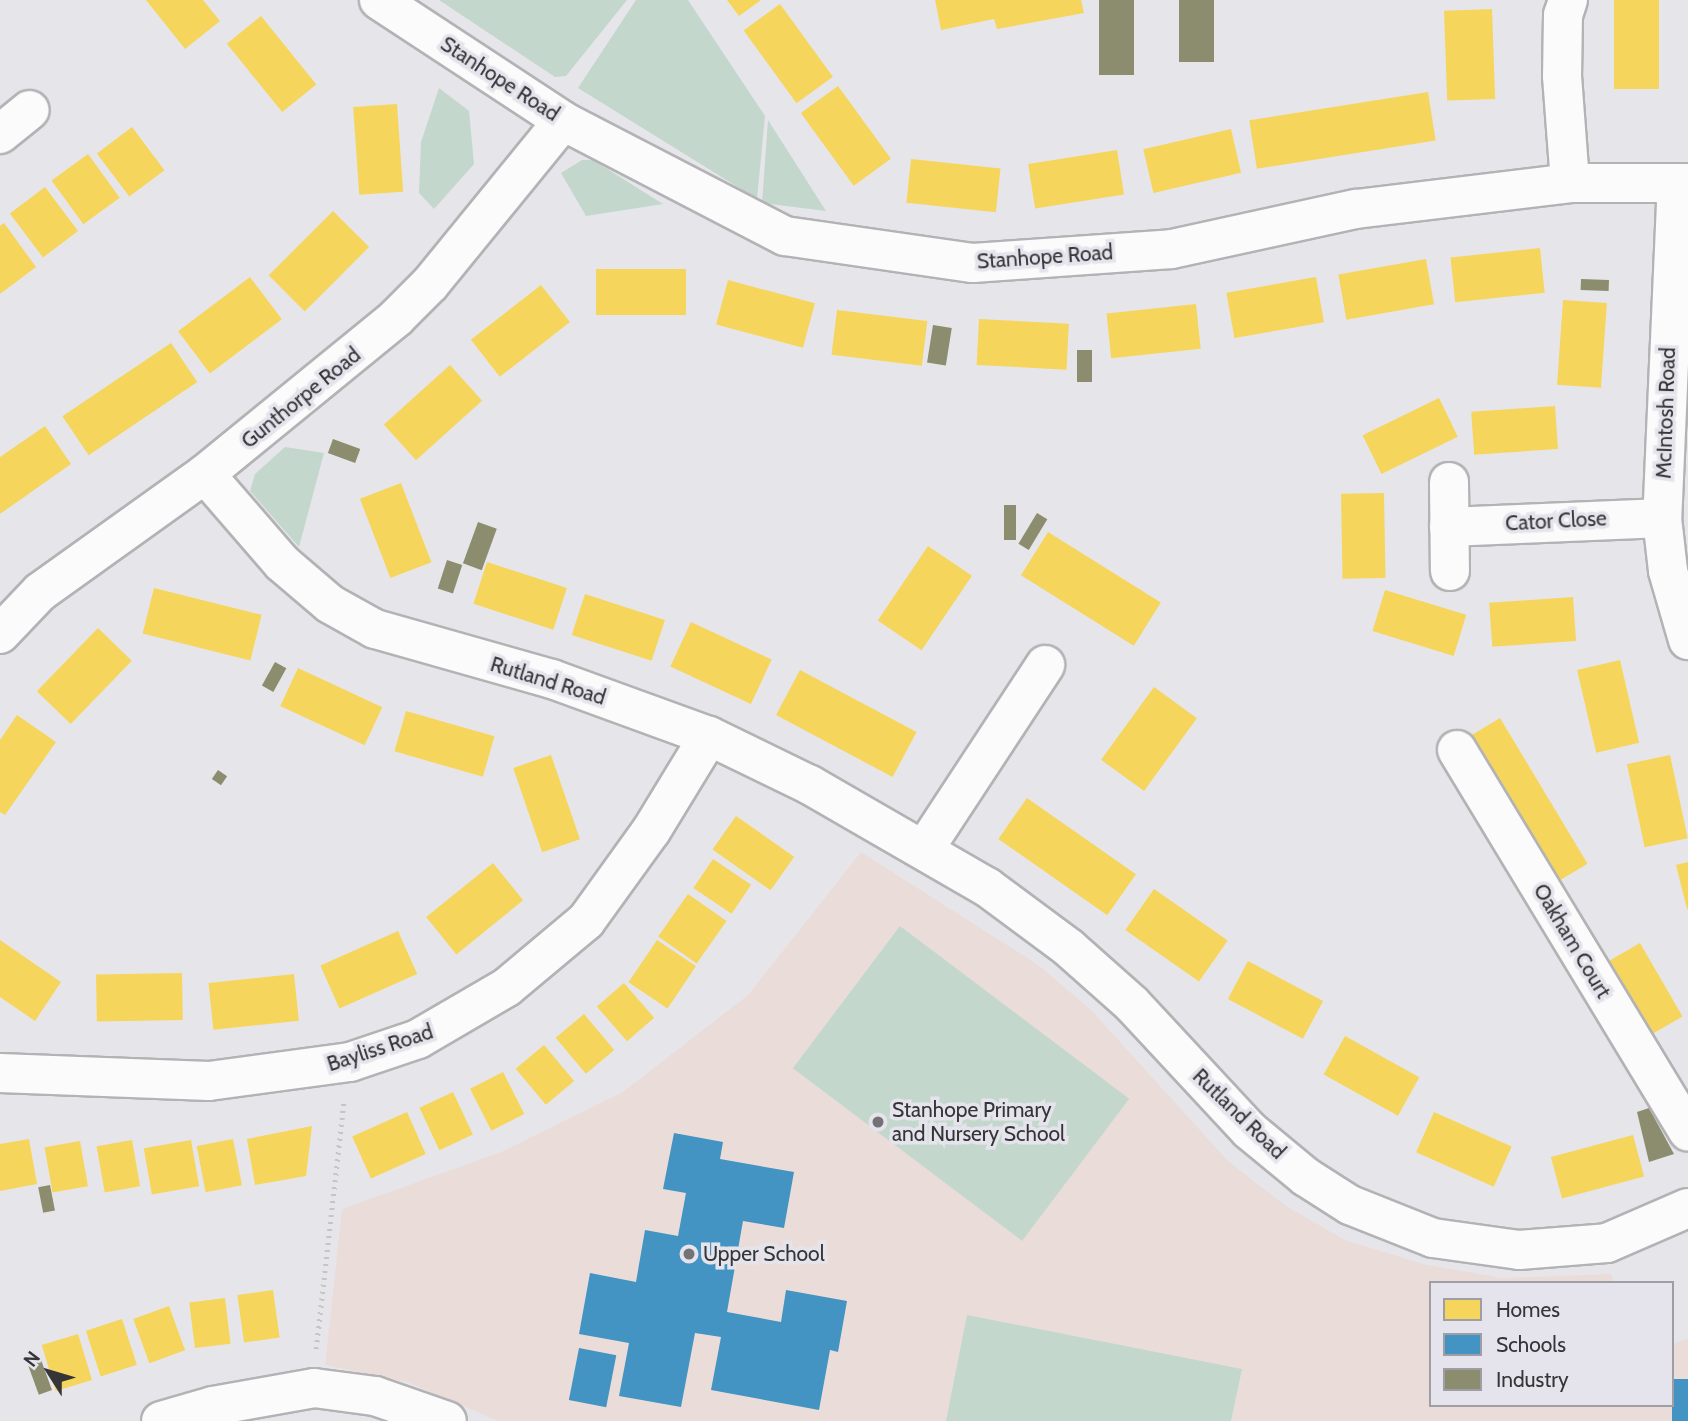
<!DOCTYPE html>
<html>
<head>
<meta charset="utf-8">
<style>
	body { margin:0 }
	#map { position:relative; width:1688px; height:1421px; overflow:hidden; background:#e6e6ea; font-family:Cabin,sans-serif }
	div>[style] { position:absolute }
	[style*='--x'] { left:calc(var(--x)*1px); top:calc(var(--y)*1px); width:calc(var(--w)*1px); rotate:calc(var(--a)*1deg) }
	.education>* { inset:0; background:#eaddd9 }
	.green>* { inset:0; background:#c3d7cc; transform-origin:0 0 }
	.homes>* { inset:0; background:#f6d55c; transform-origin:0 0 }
	.schools>* { inset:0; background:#4393c3; transform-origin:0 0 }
	.industry>* { inset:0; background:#8c8c6e; transform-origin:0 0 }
	.path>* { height:4.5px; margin-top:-2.25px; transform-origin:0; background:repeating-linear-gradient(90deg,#c5c5c5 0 2px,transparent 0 7px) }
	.roads { filter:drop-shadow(2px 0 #b3b3b6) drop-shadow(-2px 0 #b3b3b6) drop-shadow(0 2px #b3b3b6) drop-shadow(0 -2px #b3b3b6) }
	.minor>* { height:38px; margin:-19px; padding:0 19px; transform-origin:19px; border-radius:19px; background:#fbfbfc }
	.dots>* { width:19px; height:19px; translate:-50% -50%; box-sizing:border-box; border:4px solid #e5e4ec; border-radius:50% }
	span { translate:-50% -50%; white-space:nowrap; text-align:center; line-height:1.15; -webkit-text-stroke:7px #e5e4ec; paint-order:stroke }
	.street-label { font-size:21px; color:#353538 }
	.poi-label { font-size:21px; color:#353538 }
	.left { translate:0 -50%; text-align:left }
	.legend { position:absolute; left:1429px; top:1281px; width:245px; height:126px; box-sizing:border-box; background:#e5e4ec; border:2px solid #9f9ea4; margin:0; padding:9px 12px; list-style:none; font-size:21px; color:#353538 }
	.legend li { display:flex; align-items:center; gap:14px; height:35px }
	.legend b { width:35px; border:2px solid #9f9ea4 }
	.north { position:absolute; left:14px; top:1337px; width:70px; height:70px; -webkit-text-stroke:5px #e5e4ec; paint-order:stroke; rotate:307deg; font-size:19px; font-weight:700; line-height:28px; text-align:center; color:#353538 }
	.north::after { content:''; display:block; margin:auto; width:24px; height:32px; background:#353538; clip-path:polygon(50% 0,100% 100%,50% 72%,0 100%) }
</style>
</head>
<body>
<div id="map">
	<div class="education">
		<div style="clip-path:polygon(861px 852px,1037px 964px,1092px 1011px,1228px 1161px,1286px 1206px,1345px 1240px,1423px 1264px,1502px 1278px,1611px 1274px,1614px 1283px,1431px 1283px,1431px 1405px,1672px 1405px,1672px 1344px,1688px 1339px,1688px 1421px,498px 1421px,407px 1382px,325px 1365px,342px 1209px,501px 1152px,623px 1092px,748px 995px)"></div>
	</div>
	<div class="green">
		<div style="clip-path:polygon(439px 0,627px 0,566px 76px,555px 77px)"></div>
		<div style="clip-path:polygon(636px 0,688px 0,765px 116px,757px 199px,578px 88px)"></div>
		<div style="clip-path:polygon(439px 88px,469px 111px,474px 164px,434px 209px,419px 193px,421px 142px)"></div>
		<div style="clip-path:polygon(768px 120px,826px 211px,762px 203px)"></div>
		<div style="clip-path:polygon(582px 160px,593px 160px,663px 204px,586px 216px,561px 173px)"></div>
		<div style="clip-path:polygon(285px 447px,324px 453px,299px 547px,250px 491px,255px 474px)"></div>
		<div style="left:900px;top:926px;width:287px;height:178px;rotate:37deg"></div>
		<div style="clip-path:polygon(967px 1315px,1242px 1369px,1231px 1421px,946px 1421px)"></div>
	</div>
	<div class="homes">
		<div style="clip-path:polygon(146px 0,203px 0,220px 21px,185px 49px)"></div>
		<div style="clip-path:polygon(727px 0,761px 0,739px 16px)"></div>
		<div style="clip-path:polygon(935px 0,1081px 0,1084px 13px,997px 29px,994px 19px,941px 30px)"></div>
		<div style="left:1614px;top:0;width:45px;height:89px"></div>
		<div style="left:780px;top:4px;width:90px;height:45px;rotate:54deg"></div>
		<div style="left:1492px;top:9px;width:90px;height:48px;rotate:88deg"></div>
		<div style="left:261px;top:16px;width:88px;height:44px;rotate:51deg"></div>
		<div style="left:838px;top:86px;width:90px;height:46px;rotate:54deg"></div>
		<div style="left:1428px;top:92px;width:49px;height:181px;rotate:81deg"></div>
		<div style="left:397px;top:104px;width:88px;height:44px;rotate:86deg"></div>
		<div style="left:132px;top:127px;width:54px;height:44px;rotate:53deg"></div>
		<div style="left:1231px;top:129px;width:45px;height:90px;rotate:77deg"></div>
		<div style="left:1117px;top:150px;width:45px;height:90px;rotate:81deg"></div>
		<div style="left:88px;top:154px;width:54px;height:45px;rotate:54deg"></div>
		<div style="left:911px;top:159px;width:90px;height:44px;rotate:6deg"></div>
		<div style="left:45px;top:187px;width:55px;height:44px;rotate:53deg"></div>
		<div style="left:333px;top:211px;width:51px;height:91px;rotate:45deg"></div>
		<div style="clip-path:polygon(4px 223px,36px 267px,0 294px,0 226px)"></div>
		<div style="left:1540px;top:248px;width:45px;height:90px;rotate:84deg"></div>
		<div style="left:1426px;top:259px;width:46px;height:89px;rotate:80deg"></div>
		<div style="left:596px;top:269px;width:90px;height:46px"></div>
		<div style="left:250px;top:277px;width:53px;height:90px;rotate:53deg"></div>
		<div style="left:1316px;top:277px;width:46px;height:91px;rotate:80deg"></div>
		<div style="left:728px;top:280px;width:90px;height:46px;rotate:15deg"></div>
		<div style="left:541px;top:285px;width:47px;height:89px;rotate:52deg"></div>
		<div style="left:1563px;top:300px;width:44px;height:85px;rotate:4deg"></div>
		<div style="left:1196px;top:304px;width:45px;height:90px;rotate:84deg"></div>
		<div style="left:837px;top:310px;width:91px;height:45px;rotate:7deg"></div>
		<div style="left:979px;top:319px;width:90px;height:46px;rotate:3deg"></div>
		<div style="left:171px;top:343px;width:47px;height:131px;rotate:56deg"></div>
		<div style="left:450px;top:365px;width:48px;height:89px;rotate:48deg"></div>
		<div style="left:1439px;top:398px;width:43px;height:85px;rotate:64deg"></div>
		<div style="left:1555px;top:406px;width:43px;height:84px;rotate:86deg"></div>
		<div style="clip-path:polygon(45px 426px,71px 464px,0 514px,0 457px)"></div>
		<div style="left:401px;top:483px;width:85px;height:44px;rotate:69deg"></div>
		<div style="left:1384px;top:493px;width:85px;height:43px;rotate:89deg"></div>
		<div style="left:1048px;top:532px;width:133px;height:51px;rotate:32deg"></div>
		<div style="left:928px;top:546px;width:53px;height:90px;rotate:34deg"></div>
		<div style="left:487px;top:562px;width:84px;height:44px;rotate:18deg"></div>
		<div style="left:154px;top:588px;width:111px;height:47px;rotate:14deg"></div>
		<div style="left:1385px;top:590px;width:85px;height:43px;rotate:17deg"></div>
		<div style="left:585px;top:594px;width:84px;height:43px;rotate:18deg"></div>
		<div style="left:1573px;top:597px;width:44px;height:84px;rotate:86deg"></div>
		<div style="left:691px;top:622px;width:89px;height:49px;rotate:25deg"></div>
		<div style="left:98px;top:628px;width:47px;height:88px;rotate:44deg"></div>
		<div style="left:1620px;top:660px;width:85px;height:44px;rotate:77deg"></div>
		<div style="left:298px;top:668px;width:93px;height:42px;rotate:25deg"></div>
		<div style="left:800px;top:670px;width:132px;height:51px;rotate:28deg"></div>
		<div style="left:1154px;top:687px;width:53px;height:90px;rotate:36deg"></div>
		<div style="left:406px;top:711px;width:92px;height:42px;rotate:16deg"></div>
		<div style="clip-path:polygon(17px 715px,56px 742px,5px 815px,0 812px,0 740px)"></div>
		<div style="left:1500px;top:718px;width:170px;height:43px;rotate:59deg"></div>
		<div style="left:551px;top:755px;width:89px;height:40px;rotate:71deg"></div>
		<div style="left:1670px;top:755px;width:85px;height:44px;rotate:78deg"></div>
		<div style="left:1027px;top:798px;width:133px;height:50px;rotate:35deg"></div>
		<div style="left:736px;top:816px;width:71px;height:41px;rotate:35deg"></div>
		<div style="left:713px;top:859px;width:46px;height:35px;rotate:34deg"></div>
		<div style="clip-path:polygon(1688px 862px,1688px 909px,1687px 909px,1676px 865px)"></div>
		<div style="left:493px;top:863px;width:48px;height:86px;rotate:51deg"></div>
		<div style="left:1154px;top:889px;width:90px;height:50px;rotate:35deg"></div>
		<div style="left:688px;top:894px;width:47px;height:52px;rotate:35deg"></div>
		<div style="left:398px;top:931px;width:47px;height:85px;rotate:66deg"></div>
		<div style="clip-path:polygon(0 940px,61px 982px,35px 1021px,0 997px)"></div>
		<div style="left:657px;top:940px;width:47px;height:51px;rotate:34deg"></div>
		<div style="left:1640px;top:943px;width:85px;height:44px;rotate:60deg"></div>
		<div style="left:1248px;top:961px;width:85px;height:43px;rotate:28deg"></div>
		<div style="left:182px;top:973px;width:47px;height:86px;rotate:89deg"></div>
		<div style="left:294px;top:974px;width:47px;height:86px;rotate:84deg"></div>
		<div style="left:624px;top:983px;width:46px;height:36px;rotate:49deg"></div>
		<div style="left:584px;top:1014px;width:47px;height:37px;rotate:50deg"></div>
		<div style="left:1345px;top:1036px;width:85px;height:44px;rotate:29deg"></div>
		<div style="left:544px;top:1045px;width:47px;height:37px;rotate:50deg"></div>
		<div style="left:503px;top:1072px;width:47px;height:37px;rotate:63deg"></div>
		<div style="left:453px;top:1092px;width:47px;height:37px;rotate:65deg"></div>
		<div style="left:407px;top:1112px;width:46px;height:60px;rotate:66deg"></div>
		<div style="left:1434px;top:1112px;width:85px;height:44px;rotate:24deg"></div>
		<div style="clip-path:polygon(312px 1126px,306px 1176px,255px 1185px,247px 1139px)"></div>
		<div style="left:1633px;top:1135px;width:43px;height:85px;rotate:75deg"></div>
		<div style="clip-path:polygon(29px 1139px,37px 1184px,0 1191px,0 1144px)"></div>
		<div style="left:233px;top:1139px;width:47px;height:37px;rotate:79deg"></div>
		<div style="left:132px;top:1140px;width:47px;height:36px;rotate:80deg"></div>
		<div style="left:191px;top:1140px;width:47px;height:48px;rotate:80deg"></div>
		<div style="left:80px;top:1141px;width:46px;height:36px;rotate:80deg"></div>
		<div style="left:273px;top:1290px;width:48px;height:36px;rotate:82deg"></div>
		<div style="left:225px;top:1298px;width:46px;height:36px;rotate:83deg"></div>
		<div style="left:169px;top:1306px;width:47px;height:38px;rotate:70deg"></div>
		<div style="left:122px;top:1319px;width:48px;height:38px;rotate:72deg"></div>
		<div style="left:78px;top:1334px;width:48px;height:38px;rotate:73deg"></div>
	</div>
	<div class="schools">
		<div style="clip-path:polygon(674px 1133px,723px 1142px,720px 1159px,794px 1172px,784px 1228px,743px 1221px,727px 1312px,781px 1322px,786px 1290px,847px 1301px,838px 1352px,830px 1350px,819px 1410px,711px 1390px,721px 1337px,695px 1333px,681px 1407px,619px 1396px,629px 1343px,579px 1334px,590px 1273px,636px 1282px,645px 1230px,678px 1236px,686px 1193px,663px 1189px)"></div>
		<div style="left:579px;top:1348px;width:38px;height:53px;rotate:11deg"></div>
		<div style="left:1688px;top:1379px;width:42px;height:16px;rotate:90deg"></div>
	</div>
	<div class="industry">
		<div style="left:1099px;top:0;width:35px;height:75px"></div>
		<div style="left:1179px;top:0;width:35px;height:62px"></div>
		<div style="left:1581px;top:279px;width:28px;height:11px;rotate:2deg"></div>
		<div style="left:933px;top:325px;width:19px;height:38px;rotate:9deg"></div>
		<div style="left:1077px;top:350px;width:15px;height:32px"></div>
		<div style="left:333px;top:439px;width:29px;height:15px;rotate:20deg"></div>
		<div style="left:1004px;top:505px;width:12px;height:35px"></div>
		<div style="left:1037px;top:513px;width:12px;height:36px;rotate:31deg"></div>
		<div style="left:478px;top:522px;width:20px;height:44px;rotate:20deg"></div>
		<div style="left:447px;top:560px;width:16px;height:30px;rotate:18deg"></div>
		<div style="left:275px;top:662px;width:13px;height:27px;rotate:29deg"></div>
		<div style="left:218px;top:770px;width:11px;height:11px;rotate:34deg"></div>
		<div style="clip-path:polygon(1649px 1108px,1674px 1154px,1649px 1162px,1637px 1112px)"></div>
		<div style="left:50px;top:1185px;width:26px;height:12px;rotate:79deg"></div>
		<div style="left:40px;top:1357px;width:35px;height:14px;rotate:70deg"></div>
	</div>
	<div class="path">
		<div style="--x:316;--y:1349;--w:251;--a:-83.6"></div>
	</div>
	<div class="roads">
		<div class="minor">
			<div style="--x:379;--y:0;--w:220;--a:33.3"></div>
			<div style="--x:563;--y:121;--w:250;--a:27.4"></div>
			<div style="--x:785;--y:236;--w:190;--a:8.2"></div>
			<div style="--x:973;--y:263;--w:199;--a:-4"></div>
			<div style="--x:1172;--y:249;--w:188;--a:-12.3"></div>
			<div style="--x:1356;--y:209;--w:216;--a:-6.9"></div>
			<div style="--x:1570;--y:183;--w:118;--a:0"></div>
			<div style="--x:1568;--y:0;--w:16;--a:108"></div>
			<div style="--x:1563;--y:15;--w:61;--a:90.9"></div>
			<div style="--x:1562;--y:76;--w:107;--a:85.7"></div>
			<div style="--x:0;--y:134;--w:38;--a:-39"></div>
			<div style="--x:1673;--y:183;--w:20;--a:81"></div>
			<div style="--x:1676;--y:203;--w:315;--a:92.5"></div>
			<div style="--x:1662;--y:518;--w:53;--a:83.5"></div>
			<div style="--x:1668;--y:571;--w:72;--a:73.8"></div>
			<div style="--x:205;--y:474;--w:118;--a:49.1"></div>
			<div style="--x:282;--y:563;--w:63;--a:40.5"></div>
			<div style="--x:330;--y:604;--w:51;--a:29.1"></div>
			<div style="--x:375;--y:629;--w:184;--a:15.8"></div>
			<div style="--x:552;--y:679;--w:167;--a:20"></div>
			<div style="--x:709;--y:736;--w:112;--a:25.9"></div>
			<div style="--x:810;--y:785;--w:204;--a:30"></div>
			<div style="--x:987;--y:887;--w:102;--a:36.6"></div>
			<div style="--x:1069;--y:948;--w:84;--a:41.6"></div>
			<div style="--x:1132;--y:1004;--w:172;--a:47.1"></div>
			<div style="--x:1249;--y:1130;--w:74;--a:39.5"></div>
			<div style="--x:1306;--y:1177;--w:52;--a:32.5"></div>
			<div style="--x:1350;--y:1205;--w:89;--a:21.7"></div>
			<div style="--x:1433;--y:1238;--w:87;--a:7.9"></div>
			<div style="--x:1519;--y:1250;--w:88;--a:-4.5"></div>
			<div style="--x:1607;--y:1243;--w:88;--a:-23.4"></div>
			<div style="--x:1449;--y:482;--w:89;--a:89.4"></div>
			<div style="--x:1449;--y:527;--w:213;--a:-2.4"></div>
			<div style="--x:0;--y:634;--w:58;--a:-46.4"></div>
			<div style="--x:40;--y:592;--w:203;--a:-35.6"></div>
			<div style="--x:205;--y:474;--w:247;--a:-39.2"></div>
			<div style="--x:396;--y:318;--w:48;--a:-45"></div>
			<div style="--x:430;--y:284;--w:210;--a:-50.8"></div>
			<div style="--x:1457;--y:750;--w:446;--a:58.8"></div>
			<div style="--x:925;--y:848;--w:219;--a:-56.7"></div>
			<div style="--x:0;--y:1073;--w:209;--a:2.2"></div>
			<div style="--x:209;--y:1081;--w:142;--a:-7.7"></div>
			<div style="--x:350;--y:1062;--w:72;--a:-18.7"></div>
			<div style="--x:418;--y:1039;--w:103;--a:-30.3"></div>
			<div style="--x:507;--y:987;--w:103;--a:-39.9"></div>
			<div style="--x:586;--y:921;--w:111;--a:-54.2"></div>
			<div style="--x:651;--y:831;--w:111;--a:-58.6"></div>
			<div style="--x:161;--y:1421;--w:54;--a:-16.1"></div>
			<div style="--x:213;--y:1406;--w:103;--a:-10.1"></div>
			<div style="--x:314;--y:1388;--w:62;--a:7.5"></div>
			<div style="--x:375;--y:1396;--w:76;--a:19.1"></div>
		</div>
	</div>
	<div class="dots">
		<div style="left:878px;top:1122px;background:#737376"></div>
		<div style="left:689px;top:1254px;background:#737376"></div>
	</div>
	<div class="street-label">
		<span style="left:500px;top:79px;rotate:33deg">Stanhope Road</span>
		<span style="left:1045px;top:257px;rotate:-4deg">Stanhope Road</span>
		<span style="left:301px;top:398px;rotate:-39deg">Gunthorpe Road</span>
		<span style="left:1666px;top:413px;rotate:-88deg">McIntosh Road</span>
		<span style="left:1556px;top:521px;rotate:-3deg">Cator Close</span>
		<span style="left:548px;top:681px;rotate:17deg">Rutland Road</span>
		<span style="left:1572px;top:941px;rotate:59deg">Oakham Court</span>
		<span style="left:380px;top:1048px;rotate:-18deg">Bayliss Road</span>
		<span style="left:1239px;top:1114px;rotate:44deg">Rutland Road</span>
	</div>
	<div class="poi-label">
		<span class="left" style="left:892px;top:1122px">Stanhope Primary<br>and Nursery School</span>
		<span class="left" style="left:703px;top:1254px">Upper School</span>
	</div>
	<ul class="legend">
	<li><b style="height:19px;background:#f6d55c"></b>Homes</li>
	<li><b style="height:19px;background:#4393c3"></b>Schools</li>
	<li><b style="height:19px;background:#8c8c6e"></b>Industry</li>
	</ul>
	<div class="north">N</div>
</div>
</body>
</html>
